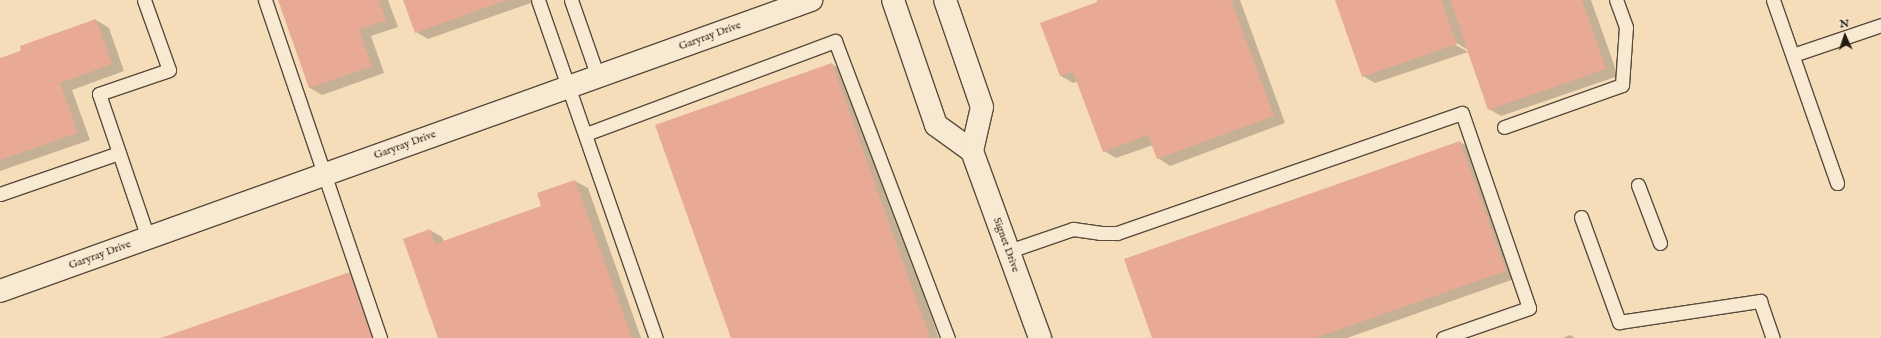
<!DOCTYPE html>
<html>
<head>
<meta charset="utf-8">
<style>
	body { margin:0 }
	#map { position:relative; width:1881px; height:338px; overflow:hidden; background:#f5ddba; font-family:"IM FELL English",serif }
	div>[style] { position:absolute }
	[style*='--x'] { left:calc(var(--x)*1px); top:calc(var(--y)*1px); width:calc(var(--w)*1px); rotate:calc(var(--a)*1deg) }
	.shadow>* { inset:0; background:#0003 }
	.building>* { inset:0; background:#e8aa95 }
	.roads { filter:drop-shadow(1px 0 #584c3c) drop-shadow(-1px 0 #584c3c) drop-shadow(0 1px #584c3c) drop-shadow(0 -1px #584c3c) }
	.lane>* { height:13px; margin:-6.5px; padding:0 6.5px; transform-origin:6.5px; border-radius:6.5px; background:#f8e9d2 }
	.secondary>* { height:22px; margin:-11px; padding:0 11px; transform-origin:11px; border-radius:11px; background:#f8e9d2 }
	span { translate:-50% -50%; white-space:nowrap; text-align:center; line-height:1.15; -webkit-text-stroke:4px #f8e9d2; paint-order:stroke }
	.street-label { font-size:11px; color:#231c12 }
	.north { position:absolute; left:1825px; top:16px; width:40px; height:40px; -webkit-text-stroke:3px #f8e9d2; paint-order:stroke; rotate:357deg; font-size:11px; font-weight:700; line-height:16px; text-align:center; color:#231c12 }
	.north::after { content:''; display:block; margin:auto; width:14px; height:18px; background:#231c12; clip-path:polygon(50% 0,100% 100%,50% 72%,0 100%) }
</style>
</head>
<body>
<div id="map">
	<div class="shadow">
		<div style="clip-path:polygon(279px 0,388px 0,398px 27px,371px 36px,384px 73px,322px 95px,310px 88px)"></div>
		<div style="clip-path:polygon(404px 0,539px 0,428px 39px,416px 32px)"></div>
		<div style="clip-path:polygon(1098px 0,1240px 0,1285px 123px,1170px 166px,1158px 158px,1153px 145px,1116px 158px,1104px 151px,1078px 81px,1073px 83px,1061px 76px,1099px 2px)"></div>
		<div style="clip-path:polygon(1336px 0,1591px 0,1618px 76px,1501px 116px,1489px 109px,1468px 50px,1453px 41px,1452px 43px,1468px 52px,1375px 83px,1363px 76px)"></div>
		<div style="clip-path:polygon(96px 20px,109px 28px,124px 71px,72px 90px,90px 140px,0 171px,0 59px)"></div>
		<div style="clip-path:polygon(832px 64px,844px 71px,939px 338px,732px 338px)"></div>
		<div style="clip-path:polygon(1460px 142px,1472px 149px,1517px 278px,1347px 338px,1153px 338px)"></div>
		<div style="clip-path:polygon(575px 181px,588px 188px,641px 338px,440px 338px,430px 230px,442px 237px,444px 242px,542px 206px,538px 194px)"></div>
		<div style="clip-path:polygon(350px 273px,362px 280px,382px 338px,163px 338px)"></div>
		<div style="clip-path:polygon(1570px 335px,1575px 338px,1563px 338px)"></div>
	</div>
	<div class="building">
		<div style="clip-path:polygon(278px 0,379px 0,386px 20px,359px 29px,372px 66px,309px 88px)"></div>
		<div style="clip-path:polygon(403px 0,507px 0,415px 33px)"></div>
		<div style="clip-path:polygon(1097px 0,1231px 0,1274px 116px,1157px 159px,1148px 135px,1103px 152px,1073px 72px,1060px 76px,1040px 23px,1097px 2px)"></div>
		<div style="clip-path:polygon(1335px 0,1441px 0,1457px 44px,1362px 77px)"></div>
		<div style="clip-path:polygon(1450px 0,1582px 0,1606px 69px,1488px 110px)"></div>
		<div style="clip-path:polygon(96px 19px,112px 64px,60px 83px,78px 133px,0 160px,0 58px,21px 51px,20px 46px)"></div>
		<div style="clip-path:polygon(832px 63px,930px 338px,731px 338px,655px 125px)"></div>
		<div style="clip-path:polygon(1460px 141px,1506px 271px,1315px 338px,1152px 338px,1124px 259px)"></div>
		<div style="clip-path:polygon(575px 180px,632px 338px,438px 338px,403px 239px,430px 229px,435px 244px,541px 206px,537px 193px)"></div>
		<div style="clip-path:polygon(350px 272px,373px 338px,161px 338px)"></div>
	</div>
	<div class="roads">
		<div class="lane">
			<div style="--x:144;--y:0;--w:74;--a:70.3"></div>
			<div style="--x:169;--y:70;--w:74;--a:161.1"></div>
			<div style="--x:99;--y:94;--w:152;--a:71.2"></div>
			<div style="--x:265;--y:0;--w:357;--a:71.2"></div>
			<div style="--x:538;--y:0;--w:358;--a:70.8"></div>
			<div style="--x:571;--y:0;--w:82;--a:70.7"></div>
			<div style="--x:1773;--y:0;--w:194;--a:70.7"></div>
			<div style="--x:1793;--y:55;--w:93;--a:-18.8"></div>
			<div style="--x:1504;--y:127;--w:125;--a:-19.6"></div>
			<div style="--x:1622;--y:85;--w:58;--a:-86.1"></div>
			<div style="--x:1626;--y:27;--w:29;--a:-110"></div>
			<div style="--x:586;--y:134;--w:266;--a:-20.5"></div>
			<div style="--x:835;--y:41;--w:318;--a:69.2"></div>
			<div style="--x:1638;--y:185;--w:62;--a:69.2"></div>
			<div style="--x:0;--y:194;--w:126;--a:-19"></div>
			<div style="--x:1581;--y:217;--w:112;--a:70.1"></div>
			<div style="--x:1619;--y:322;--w:143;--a:-8.5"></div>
			<div style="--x:1760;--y:301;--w:39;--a:71"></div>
			<div style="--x:1009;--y:251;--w:68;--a:-19"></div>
			<div style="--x:1073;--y:229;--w:27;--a:8"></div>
			<div style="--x:1100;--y:233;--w:17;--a:0"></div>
			<div style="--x:1117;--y:233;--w:365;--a:-19.2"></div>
			<div style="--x:1462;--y:113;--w:206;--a:71"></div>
			<div style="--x:1529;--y:308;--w:91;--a:160.8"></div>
		</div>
		<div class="secondary">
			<div style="--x:893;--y:0;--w:132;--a:71"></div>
			<div style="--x:936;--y:125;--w:44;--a:35.8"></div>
			<div style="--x:945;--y:0;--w:113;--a:70.9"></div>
			<div style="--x:982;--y:107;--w:45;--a:102.8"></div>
			<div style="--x:972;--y:151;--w:199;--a:70"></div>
			<div style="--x:0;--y:291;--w:862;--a:-19.74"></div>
		</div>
	</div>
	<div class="street-label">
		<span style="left:710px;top:36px;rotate:-20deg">Garyray Drive</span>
		<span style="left:405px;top:145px;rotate:-20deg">Garyray Drive</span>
		<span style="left:1006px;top:245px;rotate:70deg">Signet Drive</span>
		<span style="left:100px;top:255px;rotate:-20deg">Garyray Drive</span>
	</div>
	<div class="north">N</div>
</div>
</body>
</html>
